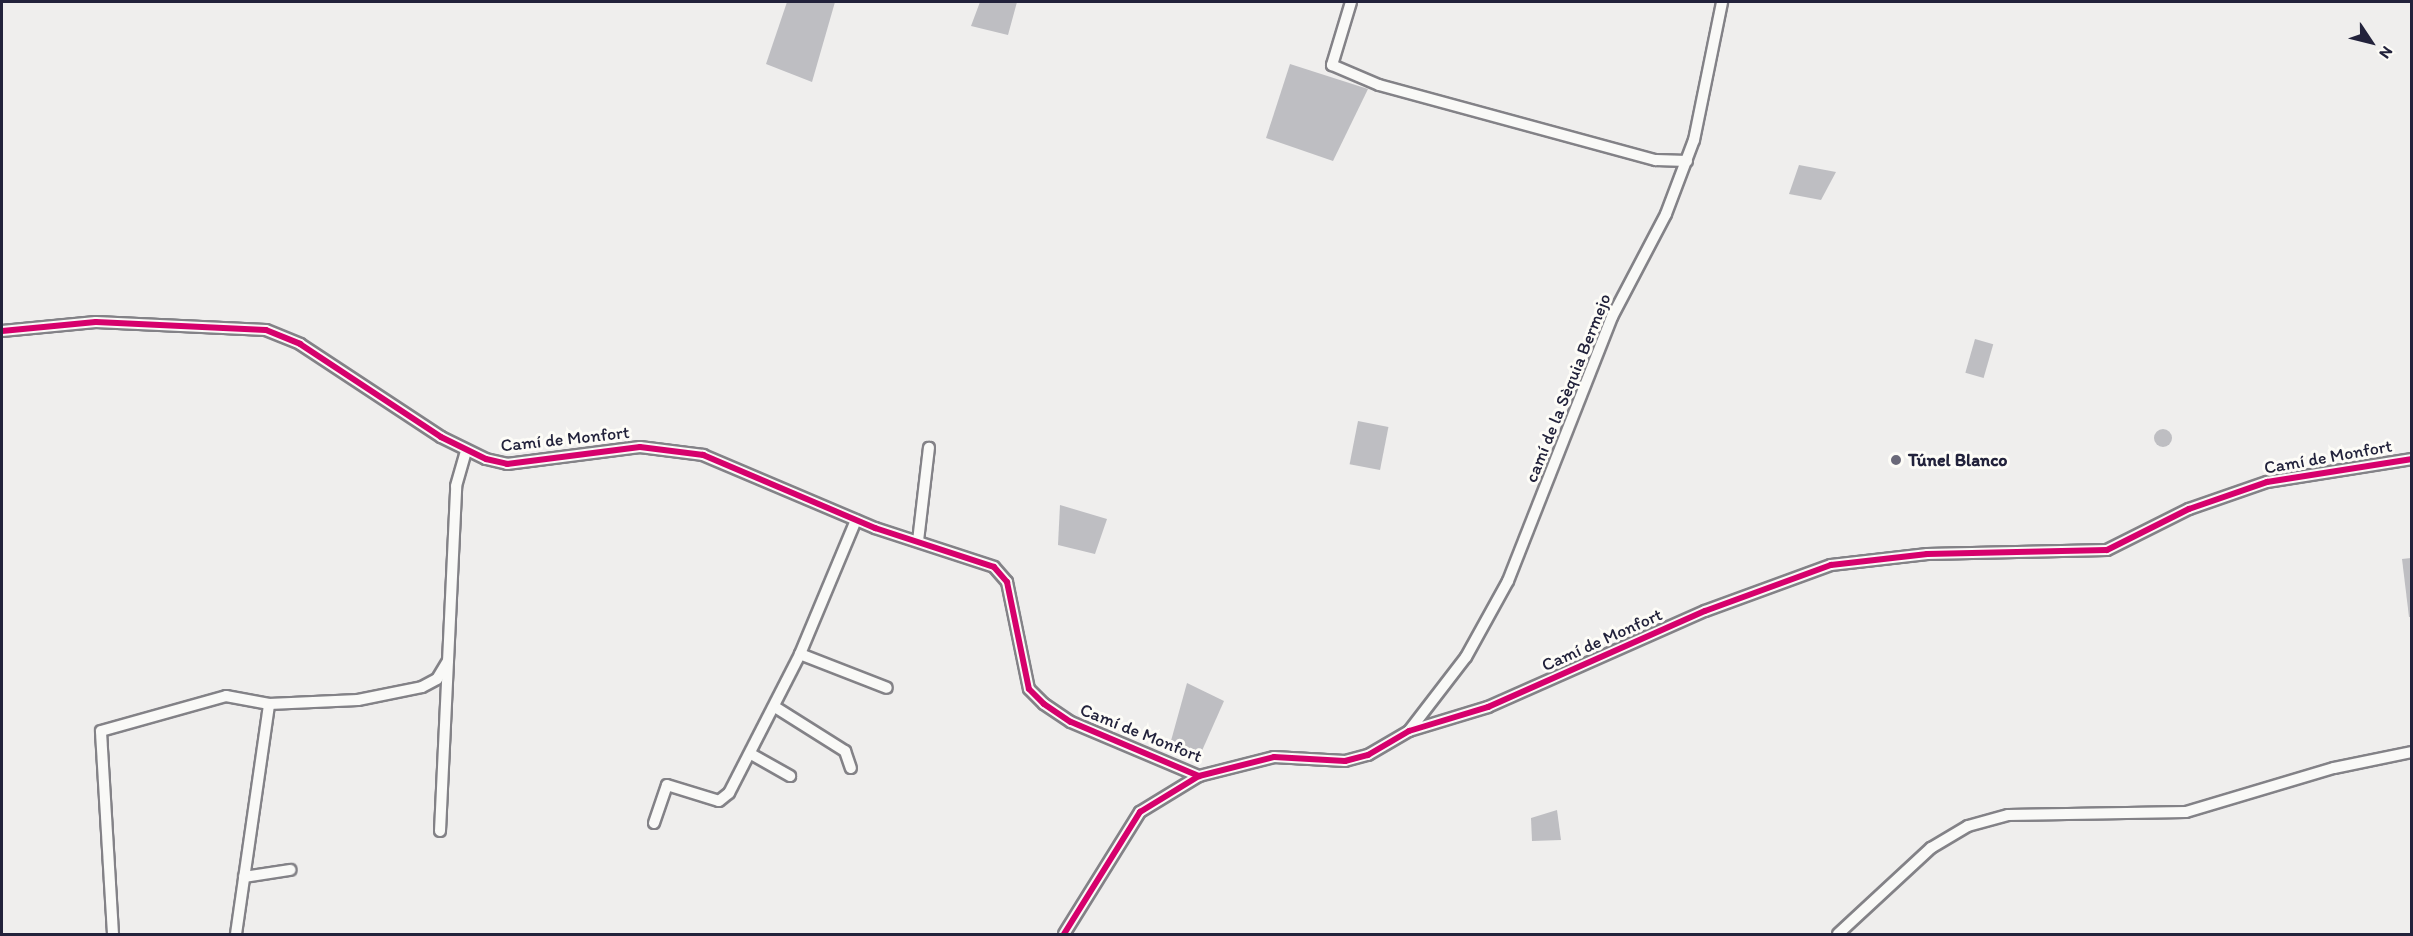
<!DOCTYPE html>
<html>
<head>
<meta charset="utf-8">
<style>
	body { margin:0 }
	#map { position:relative; width:2413px; height:936px; overflow:hidden; background:#efeeed; font-family:Itim,sans-serif }
	div>[style] { position:absolute }
	[style*='--x'] { left:calc(var(--x)*1px); top:calc(var(--y)*1px); width:calc(var(--w)*1px); rotate:calc(var(--a)*1deg) }
	.water>* { inset:0; background:#bebec2; transform-origin:0 0 }
	.round { border-radius:50% }
	.roads { filter:drop-shadow(2px 0 #838287) drop-shadow(-2px 0 #838287) drop-shadow(0 2px #838287) drop-shadow(0 -2px #838287) }
	.minor>* { height:10px; margin:-5px; padding:0 5px; transform-origin:5px; border-radius:5px; background:#f9f9f7 }
	.cycleway>* { height:6px; margin:-3px; padding:0 3px; transform-origin:3px; border-radius:3px; background:#d6006c }
	.dots>* { width:16px; height:16px; translate:-50% -50%; box-sizing:border-box; border:3px solid #fdfcf7; border-radius:50% }
	span { translate:-50% -50%; white-space:nowrap; text-align:center; line-height:1.15; -webkit-text-stroke:6px #fdfcf7; paint-order:stroke }
	.street-label { font-size:18px; color:#22223b }
	.poi-label { font-size:18px; color:#22223b; font-weight:700 }
	.left { translate:0 -50%; text-align:left }
	.frame { position:absolute; inset:0; border:3px solid #22223b; pointer-events:none }
	.north { position:absolute; left:2341px; top:12px; width:60px; height:60px; -webkit-text-stroke:4px #fdfcf7; paint-order:stroke; rotate:125deg; font-size:16px; font-weight:700; line-height:24px; text-align:center; color:#22223b }
	.north::after { content:''; display:block; margin:auto; width:21px; height:27px; background:#22223b; clip-path:polygon(50% 0,100% 100%,50% 72%,0 100%) }
</style>
</head>
<body>
<div id="map">
	<div class="water">
		<div style="clip-path:polygon(787px 2px,835px 2px,812px 82px,766px 64px)"></div>
		<div style="clip-path:polygon(980px 2px,1017px 2px,1008px 35px,971px 26px)"></div>
		<div style="clip-path:polygon(1290px 64px,1368px 89px,1333px 161px,1266px 138px)"></div>
		<div style="clip-path:polygon(1799px 165px,1836px 172px,1821px 200px,1789px 194px)"></div>
		<div style="left:1975px;top:339px;width:19px;height:35px;rotate:16deg"></div>
		<div style="left:1358px;top:421px;width:31px;height:44px;rotate:11deg"></div>
		<div class="round" style="left:2154px;top:429px;width:18px;height:18px"></div>
		<div style="clip-path:polygon(1060px 505px,1107px 519px,1095px 554px,1058px 545px)"></div>
		<div style="clip-path:polygon(2411px 558px,2412px 617px,2409px 617px,2402px 559px)"></div>
		<div style="clip-path:polygon(1187px 683px,1224px 701px,1197px 762px,1169px 748px)"></div>
		<div style="clip-path:polygon(1557px 810px,1561px 840px,1532px 841px,1531px 818px)"></div>
	</div>
	<div class="roads">
		<div class="minor">
			<div style="--x:1351;--y:2;--w:66;--a:106.8"></div>
			<div style="--x:1332;--y:65;--w:51;--a:23.1"></div>
			<div style="--x:1379;--y:85;--w:287;--a:15.2"></div>
			<div style="--x:1656;--y:160;--w:31;--a:2"></div>
			<div style="--x:2;--y:331;--w:94;--a:-5.5"></div>
			<div style="--x:96;--y:322;--w:170;--a:2.7"></div>
			<div style="--x:266;--y:330;--w:37;--a:22"></div>
			<div style="--x:300;--y:344;--w:169;--a:33.4"></div>
			<div style="--x:441;--y:437;--w:50;--a:26.1"></div>
			<div style="--x:486;--y:459;--w:22;--a:13"></div>
			<div style="--x:507;--y:464;--w:134;--a:-7.3"></div>
			<div style="--x:640;--y:447;--w:64;--a:7.2"></div>
			<div style="--x:703;--y:455;--w:187;--a:23"></div>
			<div style="--x:875;--y:528;--w:125;--a:18.1"></div>
			<div style="--x:994;--y:567;--w:20;--a:49"></div>
			<div style="--x:1007;--y:582;--w:109;--a:78.4"></div>
			<div style="--x:1029;--y:689;--w:21;--a:45"></div>
			<div style="--x:1044;--y:704;--w:32;--a:34"></div>
			<div style="--x:1071;--y:722;--w:139;--a:22.9"></div>
			<div style="--x:918;--y:541;--w:94;--a:-83.3"></div>
			<div style="--x:800;--y:654;--w:93;--a:21.3"></div>
			<div style="--x:775;--y:707;--w:83;--a:32.2"></div>
			<div style="--x:845;--y:751;--w:18;--a:71"></div>
			<div style="--x:1409;--y:731;--w:93;--a:-52.4"></div>
			<div style="--x:1466;--y:657;--w:87;--a:-61.1"></div>
			<div style="--x:1508;--y:581;--w:284;--a:-68.5"></div>
			<div style="--x:1612;--y:317;--w:116;--a:-62.3"></div>
			<div style="--x:1666;--y:214;--w:79;--a:-69.3"></div>
			<div style="--x:1694;--y:140;--w:141;--a:-78.5"></div>
			<div style="--x:751;--y:754;--w:45;--a:29.4"></div>
			<div style="--x:654;--y:823;--w:40;--a:-71.1"></div>
			<div style="--x:667;--y:785;--w:54;--a:17.1"></div>
			<div style="--x:719;--y:801;--w:13;--a:-39"></div>
			<div style="--x:729;--y:793;--w:156;--a:-62.9"></div>
			<div style="--x:800;--y:654;--w:145;--a:-67.3"></div>
			<div style="--x:440;--y:831;--w:345;--a:-87.3"></div>
			<div style="--x:456;--y:486;--w:35;--a:-74"></div>
			<div style="--x:244;--y:877;--w:47;--a:-8.7"></div>
			<div style="--x:113;--y:934;--w:203;--a:-93.4"></div>
			<div style="--x:101;--y:731;--w:130;--a:-15.6"></div>
			<div style="--x:226;--y:696;--w:44;--a:10.5"></div>
			<div style="--x:236;--y:934;--w:232;--a:-81.8"></div>
			<div style="--x:269;--y:704;--w:89;--a:-2.6"></div>
			<div style="--x:358;--y:700;--w:65;--a:-11.5"></div>
			<div style="--x:422;--y:687;--w:17;--a:-28"></div>
			<div style="--x:437;--y:679;--w:21;--a:-59"></div>
			<div style="--x:1064;--y:934;--w:144;--a:-58.1"></div>
			<div style="--x:1140;--y:812;--w:69;--a:-31.4"></div>
			<div style="--x:1199;--y:776;--w:77;--a:-14.2"></div>
			<div style="--x:1274;--y:757;--w:71;--a:3.2"></div>
			<div style="--x:1345;--y:761;--w:24;--a:-15"></div>
			<div style="--x:1368;--y:755;--w:48;--a:-30.3"></div>
			<div style="--x:1409;--y:731;--w:83;--a:-16.9"></div>
			<div style="--x:1488;--y:707;--w:237;--a:-23.9"></div>
			<div style="--x:1705;--y:611;--w:134;--a:-20.1"></div>
			<div style="--x:1831;--y:565;--w:97;--a:-6.5"></div>
			<div style="--x:1927;--y:554;--w:180;--a:-1.3"></div>
			<div style="--x:2107;--y:550;--w:92;--a:-26.6"></div>
			<div style="--x:2189;--y:509;--w:83;--a:-19.1"></div>
			<div style="--x:2267;--y:482;--w:147;--a:-9"></div>
			<div style="--x:1838;--y:934;--w:127;--a:-42.8"></div>
			<div style="--x:1931;--y:848;--w:43;--a:-30.7"></div>
			<div style="--x:1968;--y:826;--w:41;--a:-15.4"></div>
			<div style="--x:2008;--y:815;--w:178;--a:-1"></div>
			<div style="--x:2186;--y:812;--w:154;--a:-16.6"></div>
			<div style="--x:2334;--y:768;--w:80;--a:-11.6"></div>
		</div>
	</div>
	<div class="cycleway">
		<div style="--x:2;--y:331;--w:94;--a:-5.5"></div>
		<div style="--x:96;--y:322;--w:170;--a:2.7"></div>
		<div style="--x:266;--y:330;--w:37;--a:22"></div>
		<div style="--x:300;--y:344;--w:169;--a:33.4"></div>
		<div style="--x:441;--y:437;--w:50;--a:26.1"></div>
		<div style="--x:486;--y:459;--w:22;--a:13"></div>
		<div style="--x:507;--y:464;--w:134;--a:-7.3"></div>
		<div style="--x:640;--y:447;--w:64;--a:7.2"></div>
		<div style="--x:703;--y:455;--w:187;--a:23"></div>
		<div style="--x:875;--y:528;--w:125;--a:18.1"></div>
		<div style="--x:994;--y:567;--w:20;--a:49"></div>
		<div style="--x:1007;--y:582;--w:109;--a:78.4"></div>
		<div style="--x:1029;--y:689;--w:21;--a:45"></div>
		<div style="--x:1044;--y:704;--w:32;--a:34"></div>
		<div style="--x:1071;--y:722;--w:139;--a:22.9"></div>
		<div style="--x:1064;--y:934;--w:144;--a:-58.1"></div>
		<div style="--x:1140;--y:812;--w:69;--a:-31.4"></div>
		<div style="--x:1199;--y:776;--w:77;--a:-14.2"></div>
		<div style="--x:1274;--y:757;--w:71;--a:3.2"></div>
		<div style="--x:1345;--y:761;--w:24;--a:-15"></div>
		<div style="--x:1368;--y:755;--w:48;--a:-30.3"></div>
		<div style="--x:1409;--y:731;--w:83;--a:-16.9"></div>
		<div style="--x:1488;--y:707;--w:237;--a:-23.9"></div>
		<div style="--x:1705;--y:611;--w:134;--a:-20.1"></div>
		<div style="--x:1831;--y:565;--w:97;--a:-6.5"></div>
		<div style="--x:1927;--y:554;--w:180;--a:-1.3"></div>
		<div style="--x:2107;--y:550;--w:92;--a:-26.6"></div>
		<div style="--x:2189;--y:509;--w:83;--a:-19.1"></div>
		<div style="--x:2267;--y:482;--w:147;--a:-9"></div>
	</div>
	<div class="dots">
		<div style="left:1896px;top:460px;background:#6a6979"></div>
	</div>
	<div class="street-label">
		<span style="left:1568px;top:388px;rotate:-68deg">camí de la Sèquia Bermejo</span>
		<span style="left:565px;top:439px;rotate:-6deg">Camí de Monfort</span>
		<span style="left:2328px;top:457px;rotate:-10deg">Camí de Monfort</span>
		<span style="left:1602px;top:640px;rotate:-24deg">Camí de Monfort</span>
		<span style="left:1141px;top:733px;rotate:22deg">Camí de Monfort</span>
	</div>
	<div class="poi-label">
		<span class="left" style="left:1908px;top:460px">Túnel Blanco</span>
	</div>
	<div class="frame"></div>
	<div class="north">N</div>
</div>
</body>
</html>
